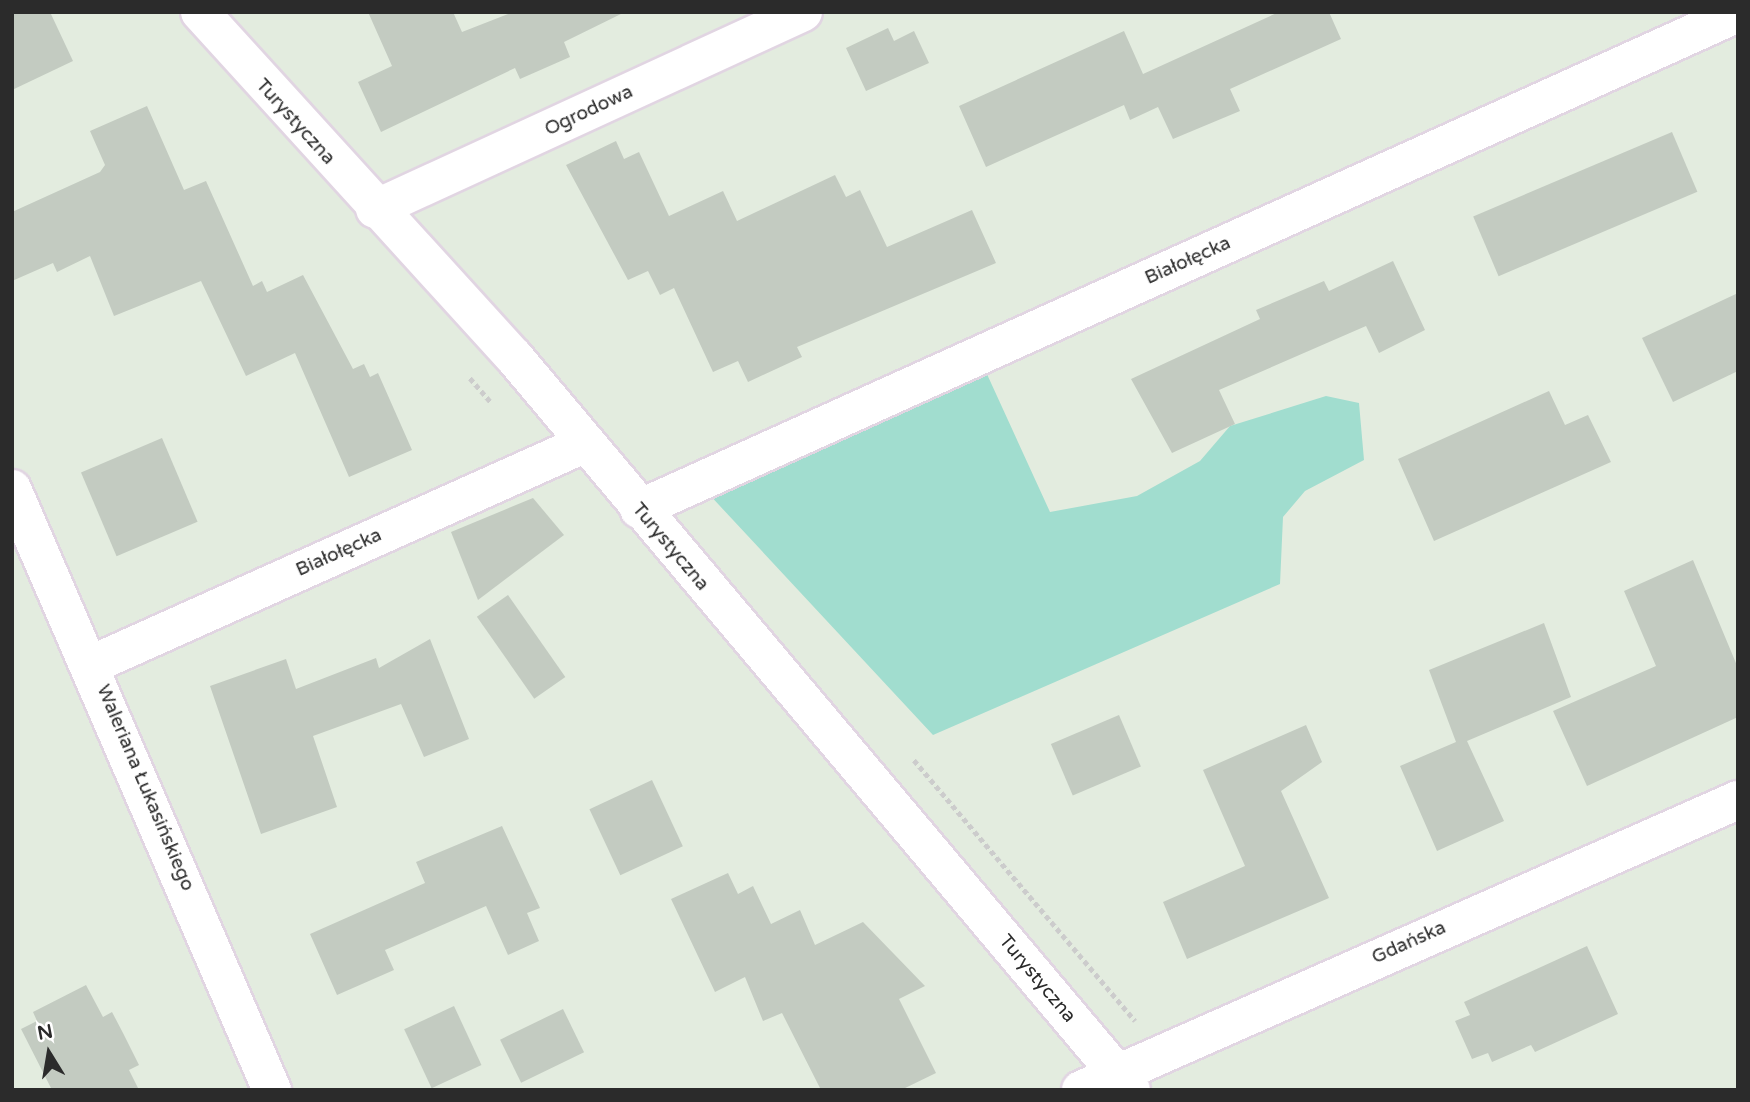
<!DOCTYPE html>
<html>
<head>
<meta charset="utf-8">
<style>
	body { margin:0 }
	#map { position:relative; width:1750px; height:1102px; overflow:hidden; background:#e3ecdf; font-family:"Varela Round",sans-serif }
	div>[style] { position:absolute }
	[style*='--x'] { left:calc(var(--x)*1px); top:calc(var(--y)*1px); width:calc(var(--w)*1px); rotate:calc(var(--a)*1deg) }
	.green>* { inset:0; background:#a1ddcf }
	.building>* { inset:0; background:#c3cbc1; transform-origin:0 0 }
	.path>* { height:4.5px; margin-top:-2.25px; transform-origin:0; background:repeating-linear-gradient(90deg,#ccc 0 5px,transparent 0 8.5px) }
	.roads { filter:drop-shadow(2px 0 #e1d5e2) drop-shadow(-2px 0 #e1d5e2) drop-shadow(0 2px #e1d5e2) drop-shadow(0 -2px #e1d5e2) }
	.minor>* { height:38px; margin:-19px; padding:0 19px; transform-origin:19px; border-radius:19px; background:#fff }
	.tertiary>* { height:38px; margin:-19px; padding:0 19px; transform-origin:19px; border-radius:19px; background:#fff }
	span { translate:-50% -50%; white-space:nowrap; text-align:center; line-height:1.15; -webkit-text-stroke:7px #fff; paint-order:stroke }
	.street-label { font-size:19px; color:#2b2b2b }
	.frame { position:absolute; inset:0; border:14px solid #2b2b2b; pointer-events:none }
	.north { position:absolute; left:14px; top:1018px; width:70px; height:70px; -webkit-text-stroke:5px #fff; paint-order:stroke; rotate:349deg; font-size:19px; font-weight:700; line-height:28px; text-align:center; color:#2b2b2b }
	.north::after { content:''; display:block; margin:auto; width:24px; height:32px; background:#2b2b2b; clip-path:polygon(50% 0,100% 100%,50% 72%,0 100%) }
</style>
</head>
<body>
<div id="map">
	<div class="green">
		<div style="clip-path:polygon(986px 372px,1050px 512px,1137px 496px,1200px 461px,1230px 426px,1326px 396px,1359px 403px,1364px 460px,1305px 491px,1283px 517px,1280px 584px,933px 735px,706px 491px)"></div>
	</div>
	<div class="building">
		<div style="clip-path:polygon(12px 12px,50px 12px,73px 61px,12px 90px)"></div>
		<div style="clip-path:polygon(368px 12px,453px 12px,462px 32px,513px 12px,625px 12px,564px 42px,570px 57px,520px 79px,515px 68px,381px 132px,358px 82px,392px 66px)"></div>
		<div style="clip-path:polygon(1279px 12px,1329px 12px,1341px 39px,1230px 89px,1240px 111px,1173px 139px,1158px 107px,1130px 120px,1124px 105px,986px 167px,959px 106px,1124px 31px,1143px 74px)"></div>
		<div style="clip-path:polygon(888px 28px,894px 41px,914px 31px,929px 63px,866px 91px,846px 48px)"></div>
		<div style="clip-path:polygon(147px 106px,184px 190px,206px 181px,253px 286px,262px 281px,267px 292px,303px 275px,353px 369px,364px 364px,370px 377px,378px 373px,412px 450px,349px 477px,295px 353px,246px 376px,201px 281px,114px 316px,90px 256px,57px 272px,53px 263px,12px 281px,12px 212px,100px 172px,105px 165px,90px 131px)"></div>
		<div style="left:1672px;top:132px;width:65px;height:216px;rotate:67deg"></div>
		<div style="clip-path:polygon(616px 141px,624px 159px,639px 152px,669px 216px,723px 191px,737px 221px,835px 175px,846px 197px,860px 190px,887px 247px,972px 210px,996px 263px,797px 347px,802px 357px,748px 382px,738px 361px,713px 372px,674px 288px,660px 295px,648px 271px,628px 280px,566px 165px)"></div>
		<div style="clip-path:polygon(1393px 261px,1425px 330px,1379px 353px,1366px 326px,1219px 390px,1235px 424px,1172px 453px,1131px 379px,1260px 319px,1256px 310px,1324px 281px,1329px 291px)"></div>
		<div style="clip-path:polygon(1738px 293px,1738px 371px,1673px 402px,1642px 338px)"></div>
		<div style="clip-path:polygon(1549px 391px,1565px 425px,1588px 415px,1611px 462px,1434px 541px,1398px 459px)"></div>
		<div style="left:162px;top:438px;width:91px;height:88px;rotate:67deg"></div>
		<div style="clip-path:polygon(533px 498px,564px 535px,478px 600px,451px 532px)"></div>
		<div style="clip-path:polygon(1693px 560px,1738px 668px,1738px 717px,1587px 786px,1553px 711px,1656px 666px,1624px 591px)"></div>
		<div style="left:508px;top:595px;width:100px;height:38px;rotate:55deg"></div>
		<div style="clip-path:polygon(1544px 623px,1571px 697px,1467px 741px,1504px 821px,1437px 851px,1400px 766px,1456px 742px,1429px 670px)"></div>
		<div style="clip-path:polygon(430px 639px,469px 739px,424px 757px,401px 704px,313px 736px,337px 807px,261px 834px,210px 686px,286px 659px,296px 689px,376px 658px,379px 668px)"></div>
		<div style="left:1119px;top:715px;width:56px;height:74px;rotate:67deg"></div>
		<div style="clip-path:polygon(1306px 725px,1322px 762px,1281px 791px,1329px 898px,1187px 959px,1163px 902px,1245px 866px,1203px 770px)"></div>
		<div style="left:652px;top:780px;width:73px;height:69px;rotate:65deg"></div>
		<div style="clip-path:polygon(502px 826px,540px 908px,527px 913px,539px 941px,508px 955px,486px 906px,385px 950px,394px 970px,337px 995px,310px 934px,425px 883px,416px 862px)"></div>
		<div style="clip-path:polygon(728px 873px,738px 894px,753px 886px,771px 924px,800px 910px,815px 945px,863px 922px,925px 986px,899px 999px,936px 1073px,901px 1090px,821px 1090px,782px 1013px,763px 1021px,745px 977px,715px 992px,671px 899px)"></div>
		<div style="clip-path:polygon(1587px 946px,1618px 1014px,1535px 1052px,1531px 1045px,1492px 1062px,1488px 1053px,1472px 1059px,1455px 1021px,1470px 1015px,1464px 1002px)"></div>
		<div style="clip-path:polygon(86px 985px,103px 1017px,112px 1012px,123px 1033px,139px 1065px,129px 1070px,139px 1090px,52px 1090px,21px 1029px,37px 1021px,33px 1012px)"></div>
		<div style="left:454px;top:1006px;width:65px;height:55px;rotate:65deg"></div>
		<div style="left:563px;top:1009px;width:48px;height:70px;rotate:64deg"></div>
	</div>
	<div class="path">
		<div style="--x:470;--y:378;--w:33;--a:49"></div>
		<div style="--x:914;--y:760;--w:342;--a:49.7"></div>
	</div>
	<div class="roads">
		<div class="minor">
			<div style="--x:375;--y:209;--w:471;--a:-24.7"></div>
			<div style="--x:12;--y:489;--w:655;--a:66.61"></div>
			<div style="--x:639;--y:509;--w:1206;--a:-24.29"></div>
			<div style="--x:93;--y:664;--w:540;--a:-24.15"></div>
			<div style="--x:1081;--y:1090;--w:718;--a:-23.82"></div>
		</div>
		<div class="tertiary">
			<div style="--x:200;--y:12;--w:466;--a:47.7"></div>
			<div style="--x:514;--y:357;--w:958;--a:49.91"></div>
		</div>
	</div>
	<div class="street-label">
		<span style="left:589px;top:111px;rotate:-25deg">Ogrodowa</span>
		<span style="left:295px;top:122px;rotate:48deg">Turystyczna</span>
		<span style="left:1188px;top:261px;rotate:-24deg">Białołęcka</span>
		<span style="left:670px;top:547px;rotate:50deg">Turystyczna</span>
		<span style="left:339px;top:553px;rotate:-24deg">Białołęcka</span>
		<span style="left:145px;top:788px;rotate:67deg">Waleriana Łukasińskiego</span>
		<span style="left:1409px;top:943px;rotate:-24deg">Gdańska</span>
		<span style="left:1037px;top:979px;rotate:50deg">Turystyczna</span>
	</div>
	<div class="frame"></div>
	<div class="north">N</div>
</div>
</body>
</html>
